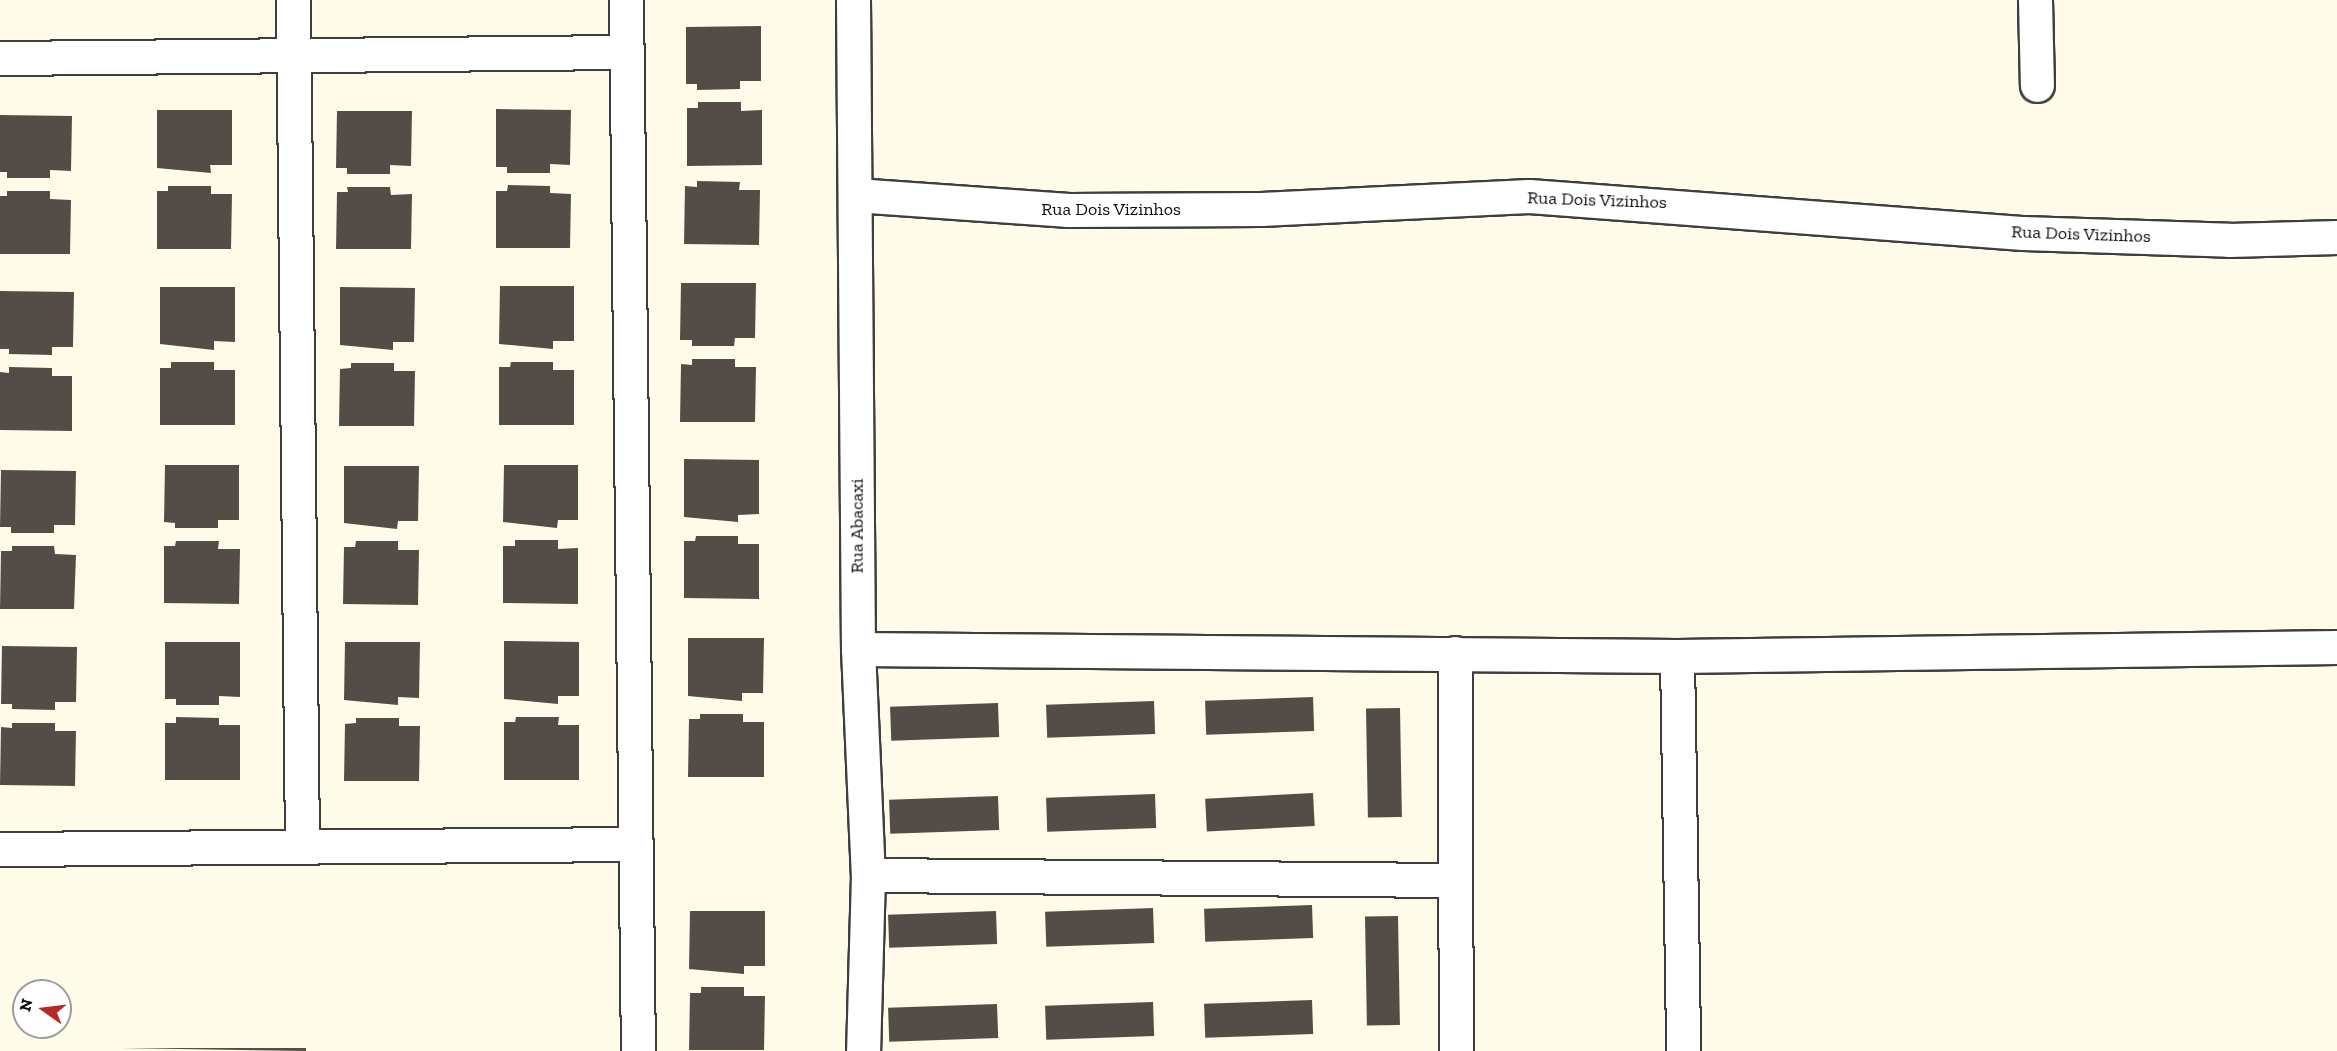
<!DOCTYPE html>
<html>
<head>
<meta charset="utf-8">
<style>
	body { margin:0 }
	#map { position:relative; width:2337px; height:1051px; overflow:hidden; background:#fefbe9; font-family:"Zilla Slab",serif }
	div>[style] { position:absolute }
	[style*='--x'] { left:calc(var(--x)*1px); top:calc(var(--y)*1px); width:calc(var(--w)*1px); rotate:calc(var(--a)*1deg) }
	.building>* { inset:0; background:#534d47; transform-origin:0 0 }
	.roads { filter:drop-shadow(2px 0 #3e3e3e) drop-shadow(-2px 0 #3e3e3e) drop-shadow(0 2px #3e3e3e) drop-shadow(0 -2px #3e3e3e) }
	.street>* { height:33px; margin:-16.5px; padding:0 16.5px; transform-origin:16.5px; border-radius:16.5px; background:#fff }
	span { translate:-50% -50%; white-space:nowrap; text-align:center; line-height:1.15; -webkit-text-stroke:6px #fff; paint-order:stroke }
	.street-label { font-size:18px; color:#0b0b0b }
	.north { position:absolute; left:12px; top:979px; width:60px; height:60px; box-sizing:border-box; background:#fff; border:2px solid #9d9d9d; border-radius:50%; rotate:284deg; font-size:16px; font-weight:700; line-height:24px; text-align:center; color:#0b0b0b }
	.north::after { content:''; display:block; margin:auto; width:21px; height:27px; background:#b52928; clip-path:polygon(50% 0,100% 100%,50% 72%,0 100%) }
</style>
</head>
<body>
<div id="map">
	<div class="building">
		<div style="clip-path:polygon(761px 26px,761px 81px,740px 81px,740px 89px,697px 90px,697px 84px,686px 84px,686px 27px)"></div>
		<div style="clip-path:polygon(698px 102px,741px 102px,741px 111px,762px 110px,762px 165px,687px 166px,687px 108px,698px 108px)"></div>
		<div style="clip-path:polygon(496px 109px,571px 110px,570px 165px,550px 164px,550px 173px,507px 173px,507px 167px,496px 167px)"></div>
		<div style="clip-path:polygon(157px 110px,232px 110px,232px 165px,210px 165px,211px 173px,157px 168px)"></div>
		<div style="clip-path:polygon(337px 111px,412px 111px,411px 166px,390px 165px,390px 174px,347px 174px,347px 168px,336px 168px)"></div>
		<div style="clip-path:polygon(0 115px,72px 116px,71px 171px,50px 170px,50px 178px,7px 178px,7px 172px,0 172px)"></div>
		<div style="clip-path:polygon(697px 181px,740px 182px,739px 190px,760px 190px,759px 245px,684px 244px,685px 186px,697px 187px)"></div>
		<div style="clip-path:polygon(508px 185px,550px 186px,550px 193px,571px 194px,570px 248px,496px 248px,496px 191px,507px 191px)"></div>
		<div style="clip-path:polygon(168px 186px,211px 186px,211px 194px,232px 194px,231px 249px,157px 249px,157px 191px,168px 191px)"></div>
		<div style="clip-path:polygon(347px 187px,390px 187px,391px 195px,412px 194px,411px 249px,336px 249px,337px 192px,348px 192px)"></div>
		<div style="clip-path:polygon(7px 191px,50px 191px,50px 199px,71px 200px,70px 254px,0 254px,0 196px,7px 196px)"></div>
		<div style="clip-path:polygon(681px 283px,756px 283px,755px 338px,735px 338px,734px 346px,692px 346px,692px 340px,680px 340px)"></div>
		<div style="clip-path:polygon(500px 286px,574px 286px,574px 341px,553px 341px,553px 349px,499px 344px)"></div>
		<div style="clip-path:polygon(160px 287px,235px 287px,235px 342px,214px 341px,214px 350px,160px 344px)"></div>
		<div style="clip-path:polygon(340px 287px,415px 288px,414px 342px,393px 342px,393px 350px,340px 345px)"></div>
		<div style="clip-path:polygon(0 291px,74px 292px,73px 347px,52px 347px,52px 355px,9px 354px,9px 349px,0 349px)"></div>
		<div style="clip-path:polygon(692px 359px,735px 359px,735px 367px,756px 367px,755px 422px,680px 422px,681px 364px,692px 365px)"></div>
		<div style="clip-path:polygon(171px 362px,214px 362px,214px 370px,235px 370px,235px 425px,160px 425px,160px 368px,171px 368px)"></div>
		<div style="clip-path:polygon(511px 362px,553px 362px,553px 370px,574px 370px,574px 425px,499px 425px,499px 367px,510px 367px)"></div>
		<div style="clip-path:polygon(351px 363px,394px 363px,394px 371px,415px 371px,414px 426px,339px 426px,340px 369px,351px 368px)"></div>
		<div style="clip-path:polygon(9px 367px,52px 368px,52px 376px,72px 376px,72px 431px,0 430px,0 372px,9px 373px)"></div>
		<div style="clip-path:polygon(684px 459px,759px 460px,759px 514px,738px 515px,738px 522px,684px 517px)"></div>
		<div style="clip-path:polygon(165px 465px,239px 465px,239px 520px,218px 520px,218px 528px,175px 528px,175px 523px,164px 522px)"></div>
		<div style="clip-path:polygon(504px 465px,578px 465px,578px 520px,558px 520px,557px 528px,503px 522px)"></div>
		<div style="clip-path:polygon(344px 466px,419px 466px,418px 521px,398px 521px,397px 529px,344px 523px)"></div>
		<div style="clip-path:polygon(1px 470px,76px 471px,75px 525px,54px 525px,54px 533px,11px 533px,11px 527px,0 527px)"></div>
		<div style="clip-path:polygon(696px 536px,738px 536px,738px 544px,759px 544px,759px 599px,684px 598px,684px 541px,695px 541px)"></div>
		<div style="clip-path:polygon(515px 540px,558px 540px,558px 549px,578px 548px,578px 604px,503px 603px,503px 546px,515px 546px)"></div>
		<div style="clip-path:polygon(176px 541px,219px 541px,218px 549px,240px 549px,239px 604px,164px 603px,164px 546px,175px 546px)"></div>
		<div style="clip-path:polygon(356px 541px,398px 541px,398px 550px,419px 550px,418px 605px,343px 604px,344px 547px,355px 547px)"></div>
		<div style="clip-path:polygon(12px 546px,54px 546px,55px 554px,76px 555px,74px 609px,0 609px,1px 551px,12px 551px)"></div>
		<div style="clip-path:polygon(688px 638px,764px 638px,763px 693px,742px 693px,742px 701px,688px 696px)"></div>
		<div style="clip-path:polygon(504px 641px,579px 642px,579px 696px,558px 696px,558px 704px,504px 699px)"></div>
		<div style="clip-path:polygon(165px 642px,240px 642px,240px 697px,219px 696px,219px 705px,176px 705px,176px 699px,165px 699px)"></div>
		<div style="clip-path:polygon(345px 642px,420px 642px,419px 698px,398px 697px,398px 705px,344px 700px)"></div>
		<div style="clip-path:polygon(2px 646px,77px 647px,76px 702px,55px 702px,55px 710px,12px 709px,12px 704px,1px 704px)"></div>
		<div style="left:1313px;top:697px;width:34px;height:108px;rotate:88deg"></div>
		<div style="left:1154px;top:701px;width:33px;height:108px;rotate:88deg"></div>
		<div style="left:998px;top:703px;width:34px;height:108px;rotate:88deg"></div>
		<div style="left:1400px;top:708px;width:109px;height:34px;rotate:89deg"></div>
		<div style="clip-path:polygon(700px 714px,743px 714px,743px 722px,764px 722px,764px 777px,688px 777px,689px 719px,700px 719px)"></div>
		<div style="clip-path:polygon(176px 717px,219px 718px,219px 725px,240px 725px,240px 780px,165px 780px,165px 723px,176px 723px)"></div>
		<div style="clip-path:polygon(516px 717px,559px 717px,558px 725px,579px 725px,579px 780px,504px 780px,504px 722px,515px 722px)"></div>
		<div style="clip-path:polygon(356px 718px,399px 718px,399px 726px,420px 726px,419px 781px,344px 781px,345px 724px,356px 723px)"></div>
		<div style="clip-path:polygon(12px 723px,55px 723px,55px 731px,76px 731px,75px 786px,0 785px,1px 727px,12px 728px)"></div>
		<div style="left:1313px;top:793px;width:33px;height:108px;rotate:87deg"></div>
		<div style="left:1155px;top:794px;width:34px;height:109px;rotate:88deg"></div>
		<div style="left:998px;top:796px;width:34px;height:109px;rotate:88deg"></div>
		<div style="left:1312px;top:905px;width:33px;height:108px;rotate:88deg"></div>
		<div style="left:1153px;top:908px;width:35px;height:108px;rotate:88deg"></div>
		<div style="clip-path:polygon(690px 911px,765px 911px,765px 966px,744px 966px,744px 974px,689px 969px)"></div>
		<div style="left:996px;top:911px;width:33px;height:108px;rotate:88deg"></div>
		<div style="left:1398px;top:916px;width:109px;height:33px;rotate:89deg"></div>
		<div style="clip-path:polygon(701px 987px,744px 987px,744px 996px,765px 996px,764px 1050px,689px 1050px,690px 993px,701px 993px)"></div>
		<div style="left:1312px;top:1000px;width:34px;height:108px;rotate:88deg"></div>
		<div style="left:1153px;top:1002px;width:34px;height:108px;rotate:88deg"></div>
		<div style="left:997px;top:1004px;width:34px;height:109px;rotate:88deg"></div>
		<div style="clip-path:polygon(120px 1048px,306px 1048px,306px 1051px)"></div>
	</div>
	<div class="roads">
		<div class="street">
			<div style="--x:293;--y:0;--w:847;--a:89.39"></div>
			<div style="--x:626;--y:0;--w:1051;--a:89.35"></div>
			<div style="--x:853;--y:0;--w:649;--a:89.56"></div>
			<div style="--x:858;--y:649;--w:226;--a:87.5"></div>
			<div style="--x:868;--y:875;--w:176;--a:91.6"></div>
			<div style="--x:2035;--y:0;--w:85;--a:88.7"></div>
			<div style="--x:0;--y:58;--w:626;--a:-0.55"></div>
			<div style="--x:855;--y:195;--w:214;--a:4"></div>
			<div style="--x:1068;--y:210;--w:193;--a:-0.3"></div>
			<div style="--x:1261;--y:209;--w:268;--a:-2.8"></div>
			<div style="--x:1529;--y:196;--w:495;--a:4.3"></div>
			<div style="--x:2023;--y:233;--w:206;--a:1.9"></div>
			<div style="--x:2229;--y:240;--w:108;--a:-1.6"></div>
			<div style="--x:858;--y:649;--w:819;--a:0.49"></div>
			<div style="--x:1677;--y:656;--w:660;--a:-0.78"></div>
			<div style="--x:1455;--y:653;--w:398;--a:89.9"></div>
			<div style="--x:1677;--y:656;--w:395;--a:89.1"></div>
			<div style="--x:0;--y:849;--w:636;--a:-0.45"></div>
			<div style="--x:868;--y:875;--w:587;--a:0.49"></div>
		</div>
	</div>
	<div class="street-label">
		<span style="left:1597px;top:200px;rotate:2deg">Rua Dois Vizinhos</span>
		<span style="left:1111px;top:209px">Rua Dois Vizinhos</span>
		<span style="left:2081px;top:234px;rotate:2deg">Rua Dois Vizinhos</span>
		<span style="left:857px;top:526px;rotate:-90deg">Rua Abacaxi</span>
	</div>
	<div class="north">N</div>
</div>
</body>
</html>
